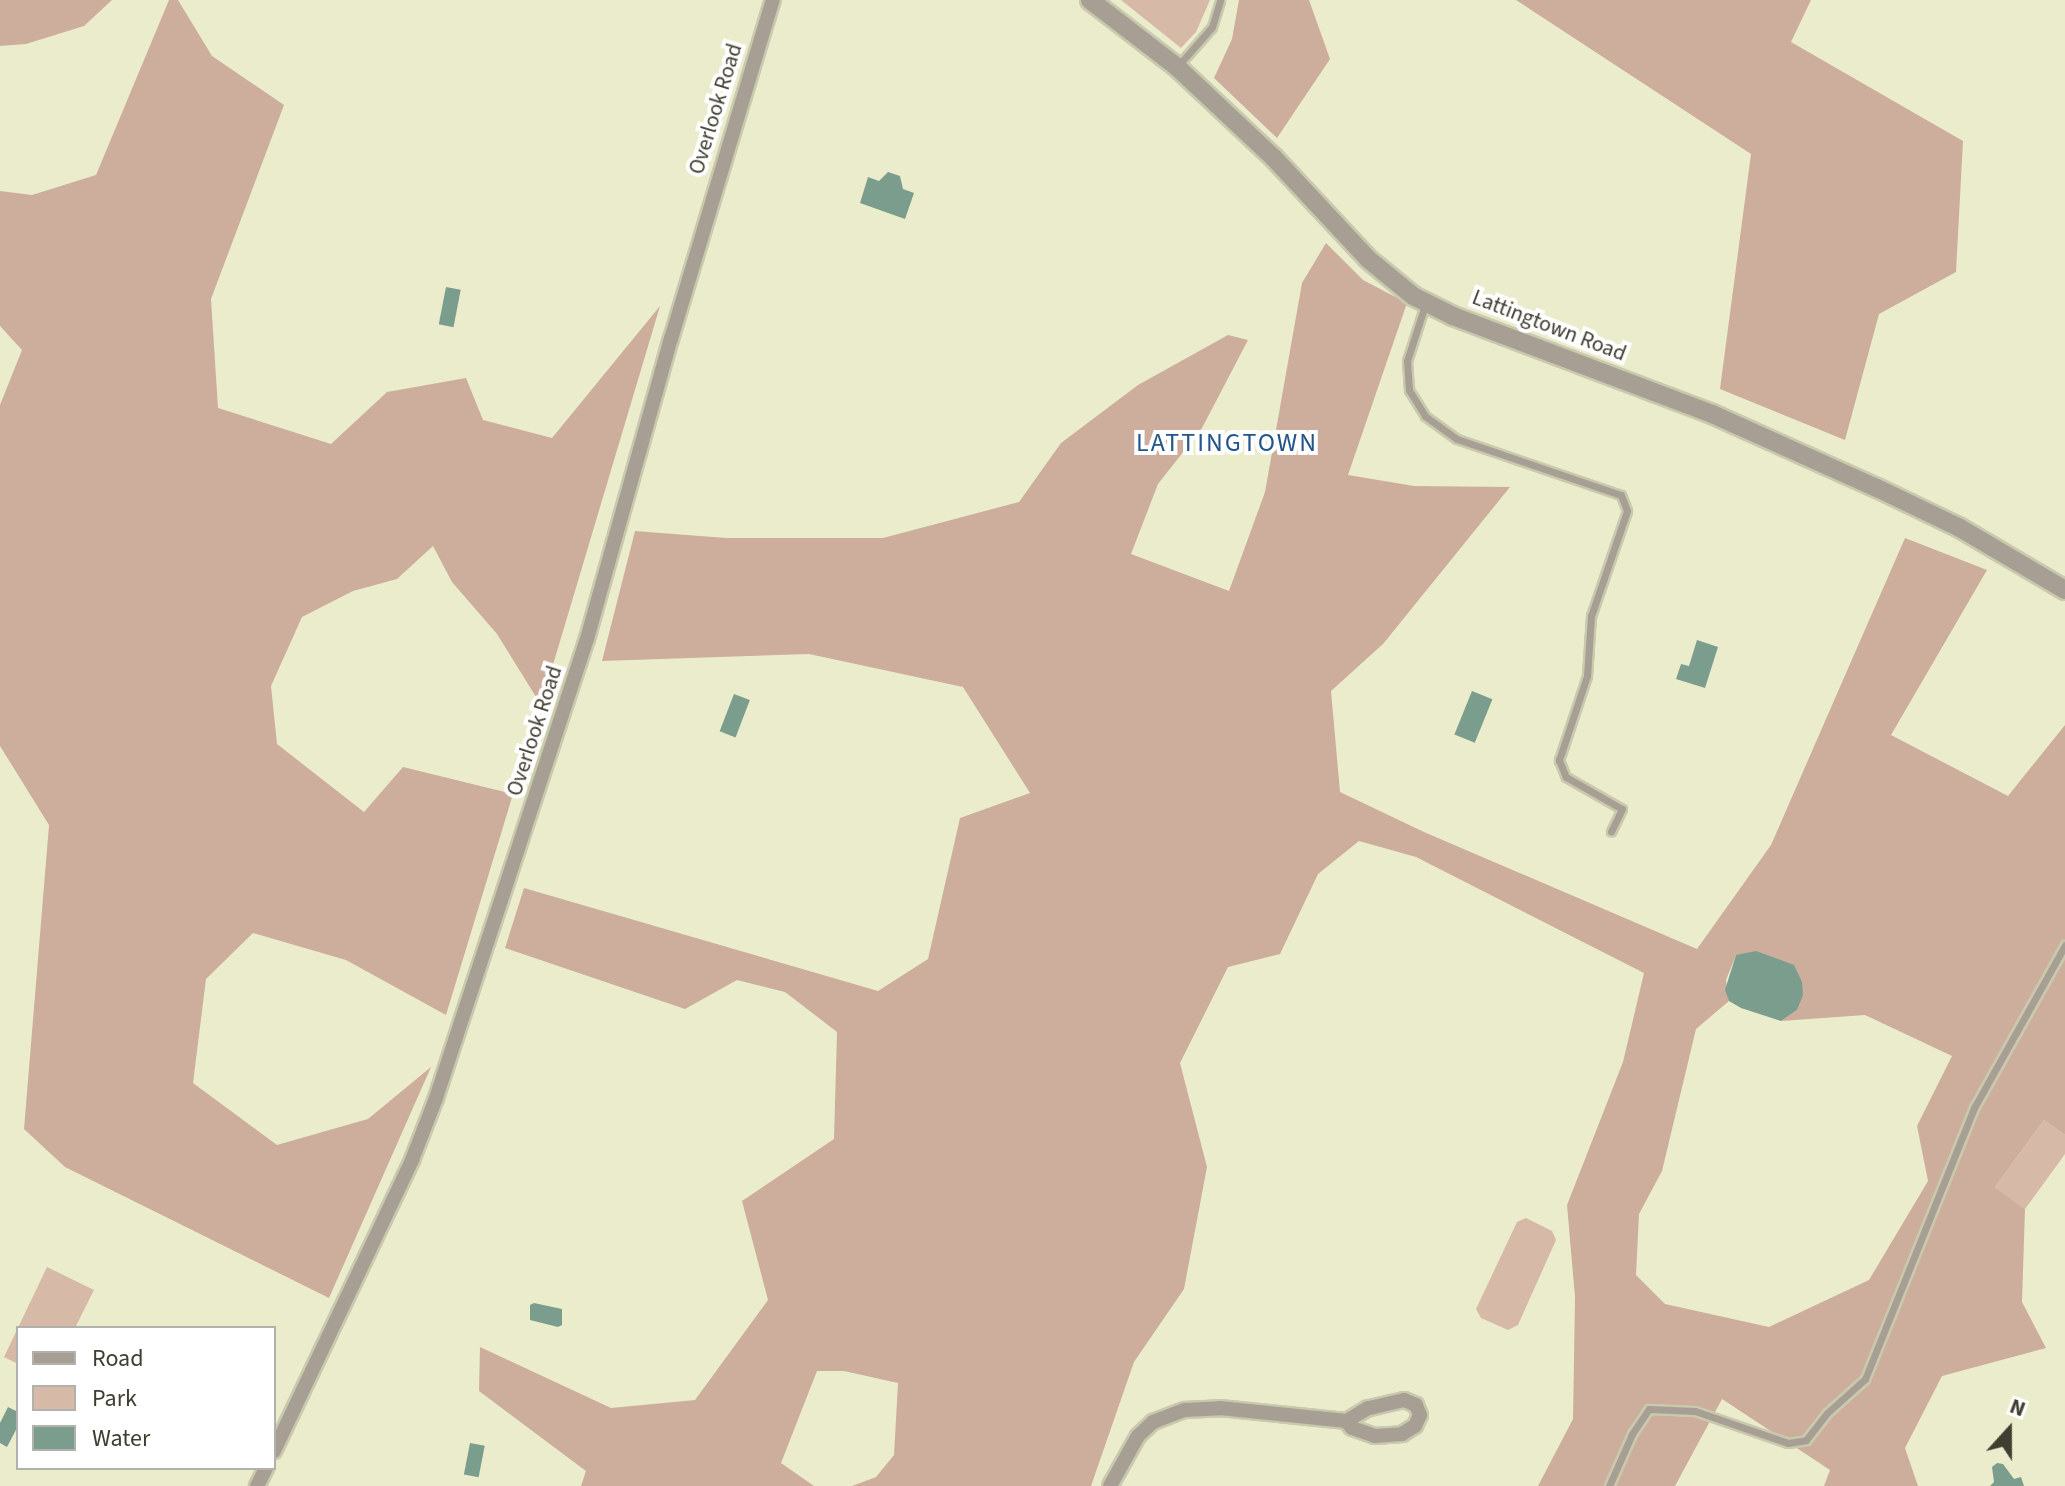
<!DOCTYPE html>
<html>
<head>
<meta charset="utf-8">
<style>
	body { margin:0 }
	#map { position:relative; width:2065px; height:1486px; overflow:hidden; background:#ebeccc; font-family:"Source Sans 3",sans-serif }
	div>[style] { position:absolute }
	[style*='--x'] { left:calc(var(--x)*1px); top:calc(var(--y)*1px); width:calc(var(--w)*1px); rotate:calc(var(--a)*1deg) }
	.green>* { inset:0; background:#d7b9a8 }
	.forest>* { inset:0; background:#cdae9d }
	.water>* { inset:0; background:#7b9d8e; transform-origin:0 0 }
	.roads { filter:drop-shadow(2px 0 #c8c9ad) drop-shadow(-2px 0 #c8c9ad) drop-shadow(0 2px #c8c9ad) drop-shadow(0 -2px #c8c9ad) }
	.service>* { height:7px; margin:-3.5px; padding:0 3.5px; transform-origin:3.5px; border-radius:3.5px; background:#a79f93 }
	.minor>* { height:14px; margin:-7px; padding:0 7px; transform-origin:7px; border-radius:7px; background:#a79f93 }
	.tertiary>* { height:18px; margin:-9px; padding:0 9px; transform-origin:9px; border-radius:9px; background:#a79f93 }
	span { translate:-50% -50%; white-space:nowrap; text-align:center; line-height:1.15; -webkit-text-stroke:8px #fff; paint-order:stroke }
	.street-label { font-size:22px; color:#3e3e31 }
	.quarter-label { font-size:26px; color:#235588; letter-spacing:2px }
	.legend { position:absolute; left:16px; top:1326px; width:260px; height:144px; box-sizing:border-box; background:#fff; border:2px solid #b2b2ad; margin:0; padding:10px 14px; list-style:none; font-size:24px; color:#3e3e31 }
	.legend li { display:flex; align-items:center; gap:16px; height:40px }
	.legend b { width:40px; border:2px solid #b2b2ad }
	.north { position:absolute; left:1969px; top:1390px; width:80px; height:80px; -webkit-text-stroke:6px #fff; paint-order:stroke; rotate:21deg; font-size:22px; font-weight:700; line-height:32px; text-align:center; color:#3e3e31 }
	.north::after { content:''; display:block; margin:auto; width:28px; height:36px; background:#3e3e31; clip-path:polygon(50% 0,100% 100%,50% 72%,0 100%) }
</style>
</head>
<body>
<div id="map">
	<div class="green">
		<div style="clip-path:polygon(1121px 0,1210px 0,1196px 32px,1181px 48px)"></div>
		<div style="clip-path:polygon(2044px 1120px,2065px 1135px,2065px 1154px,2025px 1209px,1995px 1187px)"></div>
		<div style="clip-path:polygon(1526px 1218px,1552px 1231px,1556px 1240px,1518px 1325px,1508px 1330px,1481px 1318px,1476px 1309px,1517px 1222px)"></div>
		<div style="clip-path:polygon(47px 1267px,94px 1290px,75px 1328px,18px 1328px,18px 1364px,4px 1357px)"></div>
	</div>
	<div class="forest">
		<div style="clip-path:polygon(0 0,112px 0,84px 26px,26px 44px,0 46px)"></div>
		<div style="clip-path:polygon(169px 0,178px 0,212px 56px,284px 105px,211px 299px,218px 408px,331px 444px,387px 392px,466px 378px,483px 420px,552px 438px,660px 306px,541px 705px,497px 634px,452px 582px,433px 546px,397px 579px,353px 591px,302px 617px,271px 686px,277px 744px,364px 812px,403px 767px,513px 794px,446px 1015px,346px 960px,253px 933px,206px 979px,193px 1083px,277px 1145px,368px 1119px,431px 1067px,329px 1298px,65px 1167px,24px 1129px,49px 825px,0 746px,0 405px,22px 350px,0 326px,0 191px,32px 195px,96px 175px)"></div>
		<div style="clip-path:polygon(1239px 0,1309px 0,1330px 59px,1277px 138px,1214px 78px,1232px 39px)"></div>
		<div style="clip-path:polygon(1516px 0,1811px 0,1791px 42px,1963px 141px,1956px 272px,1879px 314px,1845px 440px,1720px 389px,1751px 154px)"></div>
		<div style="clip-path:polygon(evenodd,1326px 243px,1363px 280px,1407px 303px,1348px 475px,1414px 486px,1510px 487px,1383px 644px,1331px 691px,1340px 792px,1424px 832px,1697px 949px,1771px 845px,1905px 538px,1987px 570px,1891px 735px,2008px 796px,2065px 725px,2065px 1135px,2044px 1120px,1995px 1187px,2025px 1209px,2022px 1302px,2046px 1348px,1942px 1376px,1905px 1448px,1918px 1486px,1824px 1486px,1830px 1470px,1722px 1399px,1675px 1486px,1538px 1486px,1573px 1419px,1575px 1297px,1567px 1205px,1623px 1062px,1644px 973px,1416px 857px,1359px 841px,1318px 874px,1280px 954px,1228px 967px,1180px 1063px,1207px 1167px,1184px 1289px,1134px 1362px,1091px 1486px,852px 1486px,876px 1477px,894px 1455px,898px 1383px,844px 1371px,817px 1371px,781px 1463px,814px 1486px,581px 1486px,586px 1471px,479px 1391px,480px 1347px,611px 1408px,695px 1400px,768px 1300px,742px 1201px,834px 1139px,837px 1032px,785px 992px,737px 980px,685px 1009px,505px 948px,524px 888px,878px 991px,928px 959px,960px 818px,1030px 793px,963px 687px,809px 654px,602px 661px,635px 531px,726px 538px,883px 538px,1019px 502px,1061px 443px,1138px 385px,1228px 335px,1248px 340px,1202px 428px,1158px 484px,1131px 554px,1229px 591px,1265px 492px,1302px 283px,1326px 243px,1736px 955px,1797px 1010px,1781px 1021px,1865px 1015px,1952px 1056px,1917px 1126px,1928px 1181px,1869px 1280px,1769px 1327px,1665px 1304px,1636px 1275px,1639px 1214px,1662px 1171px,1696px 1029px,1729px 1001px,1726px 980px,1736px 955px)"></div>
	</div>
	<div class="water">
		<div style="clip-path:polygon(888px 172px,900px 176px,903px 189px,914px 193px,905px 219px,860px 203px,868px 177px,879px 181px)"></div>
		<div style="left:446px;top:287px;width:15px;height:38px;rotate:11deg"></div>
		<div style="clip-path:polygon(1697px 640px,1718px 647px,1705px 688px,1676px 679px,1681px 664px,1689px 666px)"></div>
		<div style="left:1472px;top:691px;width:22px;height:47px;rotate:22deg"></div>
		<div style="left:734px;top:694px;width:17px;height:40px;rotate:21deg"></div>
		<div style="clip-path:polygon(1756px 951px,1794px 965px,1802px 982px,1803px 995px,1797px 1010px,1781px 1021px,1741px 1008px,1729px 1001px,1725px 990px,1736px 955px)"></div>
		<div style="clip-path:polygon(534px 1303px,562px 1309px,562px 1325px,558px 1327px,530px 1320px,530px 1305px)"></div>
		<div style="clip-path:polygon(8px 1407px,18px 1412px,18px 1426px,7px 1447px,0 1443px,0 1423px)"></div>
		<div style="left:470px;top:1443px;width:15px;height:32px;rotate:11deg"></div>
		<div style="clip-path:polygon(1997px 1463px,2003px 1464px,2014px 1479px,2021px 1477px,2024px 1486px,1990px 1486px,1994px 1482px,1992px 1467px)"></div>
	</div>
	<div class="roads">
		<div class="service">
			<div style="--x:1177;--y:67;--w:53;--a:-48.8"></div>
			<div style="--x:1212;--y:27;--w:28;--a:-73"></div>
			<div style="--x:1425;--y:305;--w:59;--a:107.8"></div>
			<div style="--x:1407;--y:361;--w:29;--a:86"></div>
			<div style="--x:1409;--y:390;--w:31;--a:58"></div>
			<div style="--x:1425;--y:416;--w:39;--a:36"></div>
			<div style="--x:1457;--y:439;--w:173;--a:18.9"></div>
			<div style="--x:1621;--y:495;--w:17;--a:69"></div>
			<div style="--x:1627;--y:511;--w:111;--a:108.9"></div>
			<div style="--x:1591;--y:616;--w:60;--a:93.8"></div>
			<div style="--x:1587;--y:676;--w:89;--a:108.4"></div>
			<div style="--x:1559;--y:760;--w:18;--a:68"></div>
			<div style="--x:1566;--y:777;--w:64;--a:29.7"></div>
			<div style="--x:1622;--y:809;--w:25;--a:116"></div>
			<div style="--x:1609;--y:1486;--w:57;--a:-66.1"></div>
			<div style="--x:1632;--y:1434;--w:30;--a:-56"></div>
			<div style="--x:1649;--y:1409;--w:46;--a:2.5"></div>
			<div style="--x:1695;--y:1411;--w:98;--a:19"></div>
			<div style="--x:1788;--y:1443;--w:18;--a:-9"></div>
			<div style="--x:1806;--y:1440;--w:34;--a:-52"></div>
			<div style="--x:1827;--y:1413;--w:51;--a:-41.8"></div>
			<div style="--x:1865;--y:1379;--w:292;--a:-68.1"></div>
			<div style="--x:1974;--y:1108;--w:187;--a:-60.8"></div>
		</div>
		<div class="minor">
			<div style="--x:274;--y:1451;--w:322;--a:-64.6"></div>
			<div style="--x:412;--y:1160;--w:66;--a:-68.8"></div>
			<div style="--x:436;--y:1098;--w:483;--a:-71.8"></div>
			<div style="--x:587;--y:639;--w:312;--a:-74.4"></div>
			<div style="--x:671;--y:339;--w:354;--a:-73.3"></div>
			<div style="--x:257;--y:1486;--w:20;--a:-63"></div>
			<div style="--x:1110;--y:1486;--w:57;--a:-60.8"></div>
			<div style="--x:1138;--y:1436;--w:21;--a:-43"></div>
			<div style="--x:1153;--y:1422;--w:34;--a:-21"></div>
			<div style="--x:1185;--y:1410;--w:35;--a:-3"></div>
			<div style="--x:1220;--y:1408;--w:127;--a:5.9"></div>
			<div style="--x:1346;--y:1421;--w:9;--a:49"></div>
			<div style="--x:1352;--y:1428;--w:24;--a:19"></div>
			<div style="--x:1375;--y:1436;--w:27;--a:-4"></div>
			<div style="--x:1402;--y:1434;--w:15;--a:-32"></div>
			<div style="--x:1415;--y:1426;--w:12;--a:-66"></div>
			<div style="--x:1420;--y:1415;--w:11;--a:-112"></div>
			<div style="--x:1416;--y:1405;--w:13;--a:-157"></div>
			<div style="--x:1404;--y:1400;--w:37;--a:167"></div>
			<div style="--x:1368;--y:1408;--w:26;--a:149"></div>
		</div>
		<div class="tertiary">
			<div style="--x:1090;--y:0;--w:110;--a:37.6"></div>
			<div style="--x:1177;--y:67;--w:132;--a:43.2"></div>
			<div style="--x:1273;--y:157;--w:139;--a:47"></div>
			<div style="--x:1368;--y:259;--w:58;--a:39.4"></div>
			<div style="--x:1413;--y:296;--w:45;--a:26.6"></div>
			<div style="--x:1453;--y:316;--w:277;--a:20.7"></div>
			<div style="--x:1712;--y:414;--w:181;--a:24.2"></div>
			<div style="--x:1877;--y:488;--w:92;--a:25.7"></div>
			<div style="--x:1960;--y:528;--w:122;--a:30.6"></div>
		</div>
	</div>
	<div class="street-label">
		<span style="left:716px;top:109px;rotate:-73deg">Overlook Road</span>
		<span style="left:1549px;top:326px;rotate:21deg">Lattingtown Road</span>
		<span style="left:535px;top:731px;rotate:-72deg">Overlook Road</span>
	</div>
	<div class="quarter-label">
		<span style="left:1227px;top:443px">LATTINGTOWN</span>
	</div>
	<ul class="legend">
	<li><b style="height:10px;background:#a79f93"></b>Road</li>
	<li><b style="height:22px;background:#d7b9a8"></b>Park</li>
	<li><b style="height:22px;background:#7b9d8e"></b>Water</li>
	</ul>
	<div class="north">N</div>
</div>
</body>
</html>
